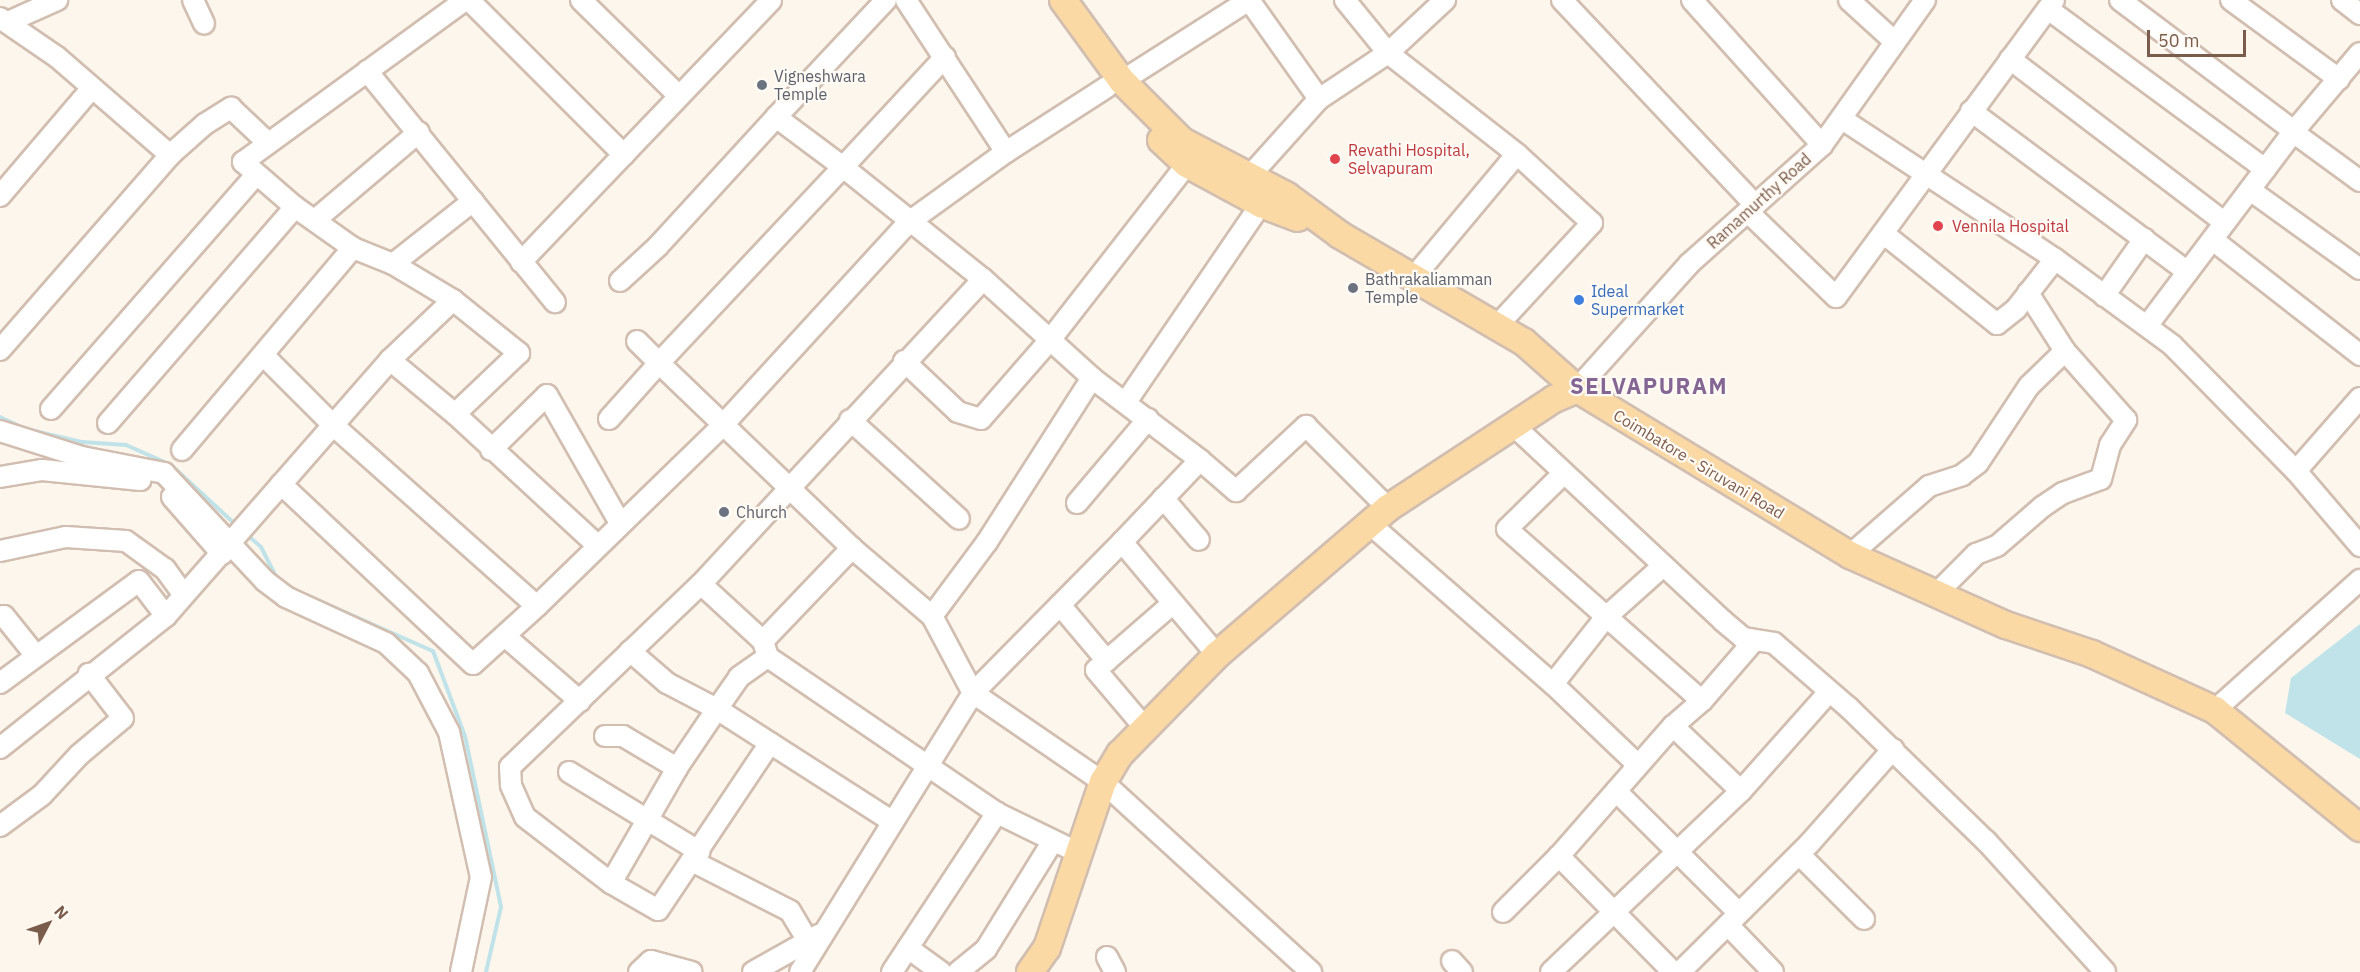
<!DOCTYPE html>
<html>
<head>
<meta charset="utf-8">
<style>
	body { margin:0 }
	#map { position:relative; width:2360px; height:972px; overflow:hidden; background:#fdf6ec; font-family:"IBM Plex Sans",sans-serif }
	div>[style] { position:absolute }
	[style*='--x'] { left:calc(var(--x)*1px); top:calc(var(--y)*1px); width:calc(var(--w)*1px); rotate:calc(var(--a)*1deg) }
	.water>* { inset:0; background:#bfe3e8 }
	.stream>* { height:4px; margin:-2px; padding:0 2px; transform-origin:2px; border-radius:2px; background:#bfe3e8 }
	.roads { filter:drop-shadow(2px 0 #d1beb0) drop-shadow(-2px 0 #d1beb0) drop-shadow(0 2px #d1beb0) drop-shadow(0 -2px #d1beb0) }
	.minor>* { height:20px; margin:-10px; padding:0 10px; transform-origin:10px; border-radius:10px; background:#fff }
	.major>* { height:26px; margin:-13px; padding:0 13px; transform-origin:13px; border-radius:13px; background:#fbd9a5 }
	.dots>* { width:16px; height:16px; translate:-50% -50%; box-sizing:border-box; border:3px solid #fffaf3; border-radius:50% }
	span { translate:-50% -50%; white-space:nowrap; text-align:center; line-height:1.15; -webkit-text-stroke:4.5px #fffaf3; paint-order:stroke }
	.worship-label { font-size:16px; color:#5b616d }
	.left { translate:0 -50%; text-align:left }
	.health-label { font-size:16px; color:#be3a42 }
	.street-label { font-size:16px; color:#7a5c4d }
	.shop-label { font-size:16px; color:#366cbe }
	.district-label { font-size:22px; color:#846695; font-weight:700; letter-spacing:1.5px }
	.north { position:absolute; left:18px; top:894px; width:60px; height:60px; -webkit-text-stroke:4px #fffaf3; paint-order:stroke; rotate:49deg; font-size:16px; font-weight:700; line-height:24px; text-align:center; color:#7a5c4d }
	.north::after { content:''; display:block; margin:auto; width:21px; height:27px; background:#7a5c4d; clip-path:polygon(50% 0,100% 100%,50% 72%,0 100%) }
	.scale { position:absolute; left:2147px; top:30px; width:99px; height:27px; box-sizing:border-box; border:3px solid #7a5c4d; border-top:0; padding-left:8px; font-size:18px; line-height:21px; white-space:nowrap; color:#7a5c4d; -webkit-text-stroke:4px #fffaf3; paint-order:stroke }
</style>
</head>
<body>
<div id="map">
	<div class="water">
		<div style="clip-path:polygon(2360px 624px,2360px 759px,2285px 713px,2291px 678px)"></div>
	</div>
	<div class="stream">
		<div style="--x:0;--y:417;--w:29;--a:25"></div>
		<div style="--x:26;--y:429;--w:57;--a:13.1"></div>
		<div style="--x:82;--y:442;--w:44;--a:3.9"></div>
		<div style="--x:126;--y:445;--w:49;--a:24"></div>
		<div style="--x:171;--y:465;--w:90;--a:42.7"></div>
		<div style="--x:245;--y:533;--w:21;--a:41"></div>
		<div style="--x:261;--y:547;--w:37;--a:63"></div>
		<div style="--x:286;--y:586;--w:161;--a:23.9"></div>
		<div style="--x:433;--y:651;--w:91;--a:69.4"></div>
		<div style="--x:465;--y:736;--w:175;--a:78.1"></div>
		<div style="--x:501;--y:907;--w:67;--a:103"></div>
	</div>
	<div class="roads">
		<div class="minor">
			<div style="--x:193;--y:0;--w:26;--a:65"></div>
			<div style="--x:469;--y:0;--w:219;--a:45"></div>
			<div style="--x:581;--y:0;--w:137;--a:44.4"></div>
			<div style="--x:886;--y:0;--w:161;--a:133.2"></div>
			<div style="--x:776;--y:117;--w:84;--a:36.7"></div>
			<div style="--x:843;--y:167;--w:269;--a:133.2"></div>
			<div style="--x:659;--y:363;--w:267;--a:43.8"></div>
			<div style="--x:852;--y:548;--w:105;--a:40.4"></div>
			<div style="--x:932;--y:616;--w:87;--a:62"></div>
			<div style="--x:973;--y:693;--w:158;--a:34.4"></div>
			<div style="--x:1103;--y:782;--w:282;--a:42.4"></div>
			<div style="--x:906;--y:0;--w:182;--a:56.7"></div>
			<div style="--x:1006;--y:152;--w:120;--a:-32.8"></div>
			<div style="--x:1345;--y:0;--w:68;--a:50.9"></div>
			<div style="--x:1388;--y:53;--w:164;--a:38.1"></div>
			<div style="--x:1517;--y:154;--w:102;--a:42.6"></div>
			<div style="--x:1592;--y:223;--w:140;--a:132.7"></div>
			<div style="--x:1562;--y:0;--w:282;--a:46.7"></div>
			<div style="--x:1692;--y:0;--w:195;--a:48.1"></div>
			<div style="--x:1849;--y:0;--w:61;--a:42.3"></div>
			<div style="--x:2120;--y:0;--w:218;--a:37"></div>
			<div style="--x:2231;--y:0;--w:134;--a:36.2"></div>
			<div style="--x:2342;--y:0;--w:23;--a:38"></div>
			<div style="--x:2048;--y:9;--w:270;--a:36.4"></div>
			<div style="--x:0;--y:18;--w:69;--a:34.4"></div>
			<div style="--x:57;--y:57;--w:150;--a:40.9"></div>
			<div style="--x:8;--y:22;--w:54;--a:-24.2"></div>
			<div style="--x:945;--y:57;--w:150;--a:132.8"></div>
			<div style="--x:843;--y:167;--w:179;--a:38.7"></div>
			<div style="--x:983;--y:279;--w:147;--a:42.2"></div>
			<div style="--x:1092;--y:378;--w:136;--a:37.2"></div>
			<div style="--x:1200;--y:460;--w:113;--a:133.6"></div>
			<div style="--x:1122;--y:542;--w:148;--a:49.9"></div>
			<div style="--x:2010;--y:59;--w:270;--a:37.3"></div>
			<div style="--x:367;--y:71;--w:298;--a:50.9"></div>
			<div style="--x:1122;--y:81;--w:151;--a:-32.5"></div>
			<div style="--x:1249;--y:0;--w:121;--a:54.7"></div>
			<div style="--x:1319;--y:99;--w:83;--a:-33.7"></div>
			<div style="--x:1388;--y:53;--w:78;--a:-42.9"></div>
			<div style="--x:1971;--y:111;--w:270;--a:36.6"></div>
			<div style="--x:1842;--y:119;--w:255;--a:33.3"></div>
			<div style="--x:2055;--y:259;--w:145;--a:36.3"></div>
			<div style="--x:2172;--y:345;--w:177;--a:45.5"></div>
			<div style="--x:2296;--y:471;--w:99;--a:49.5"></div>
			<div style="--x:2293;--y:132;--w:83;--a:36.2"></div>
			<div style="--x:1248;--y:178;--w:106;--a:-48.1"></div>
			<div style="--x:2250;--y:190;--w:135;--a:35.7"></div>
			<div style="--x:0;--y:196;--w:142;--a:-49.6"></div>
			<div style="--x:1748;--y:212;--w:122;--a:44"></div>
			<div style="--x:1836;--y:297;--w:368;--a:-53.7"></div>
			<div style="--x:315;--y:220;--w:136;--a:-40.2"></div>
			<div style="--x:1883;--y:233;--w:146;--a:38.6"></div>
			<div style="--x:1997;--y:324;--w:24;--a:-38"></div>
			<div style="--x:2016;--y:309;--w:63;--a:-52"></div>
			<div style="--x:2213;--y:240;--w:187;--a:38"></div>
			<div style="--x:521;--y:262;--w:362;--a:-46.3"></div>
			<div style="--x:393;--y:264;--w:102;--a:-38.2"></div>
			<div style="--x:1414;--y:277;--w:160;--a:-50.1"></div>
			<div style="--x:620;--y:281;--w:52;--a:-42.6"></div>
			<div style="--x:658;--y:246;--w:175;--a:-47.5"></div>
			<div style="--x:2104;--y:296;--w:70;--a:-54.9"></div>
			<div style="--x:453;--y:300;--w:85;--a:38.8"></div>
			<div style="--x:519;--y:353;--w:88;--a:136.4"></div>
			<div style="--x:2147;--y:326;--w:244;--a:-53"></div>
			<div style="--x:2294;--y:131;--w:102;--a:-49.8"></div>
			<div style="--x:0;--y:350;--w:259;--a:-48.9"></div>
			<div style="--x:170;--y:155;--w:47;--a:-41.5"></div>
			<div style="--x:205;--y:124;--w:31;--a:-32"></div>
			<div style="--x:231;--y:108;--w:50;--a:43.4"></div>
			<div style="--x:263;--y:355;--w:100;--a:45"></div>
			<div style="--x:334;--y:426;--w:271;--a:41.6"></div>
			<div style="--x:537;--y:606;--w:257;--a:-44.2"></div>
			<div style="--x:721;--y:427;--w:278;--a:-47.5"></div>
			<div style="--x:909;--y:222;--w:120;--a:-35.8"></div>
			<div style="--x:390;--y:360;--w:85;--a:39.7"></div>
			<div style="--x:455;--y:414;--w:193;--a:42.7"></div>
			<div style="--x:904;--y:361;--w:74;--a:43.4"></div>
			<div style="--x:958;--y:412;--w:24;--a:17"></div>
			<div style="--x:981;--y:419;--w:105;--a:-48.9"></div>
			<div style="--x:1050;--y:340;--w:223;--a:-52.1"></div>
			<div style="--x:1577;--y:389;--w:168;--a:-48.1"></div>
			<div style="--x:1689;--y:264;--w:178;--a:-41.8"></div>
			<div style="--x:1822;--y:145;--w:178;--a:-54.6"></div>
			<div style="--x:1126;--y:402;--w:240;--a:-55.7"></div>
			<div style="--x:51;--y:409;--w:311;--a:-48.8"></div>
			<div style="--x:609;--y:419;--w:75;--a:-48.2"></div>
			<div style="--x:659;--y:363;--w:31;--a:-135"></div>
			<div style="--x:850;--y:420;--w:147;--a:42.2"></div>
			<div style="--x:108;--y:423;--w:286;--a:-49.1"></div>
			<div style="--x:1513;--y:425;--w:287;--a:43"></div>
			<div style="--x:1723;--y:621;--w:26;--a:40"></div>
			<div style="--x:1743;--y:638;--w:31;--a:9"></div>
			<div style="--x:1774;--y:643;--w:99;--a:40.9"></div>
			<div style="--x:1849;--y:708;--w:191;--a:44.2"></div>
			<div style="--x:1986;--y:841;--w:177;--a:47.7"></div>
			<div style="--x:0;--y:431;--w:86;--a:17.6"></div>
			<div style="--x:82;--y:457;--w:84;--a:11"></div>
			<div style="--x:164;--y:473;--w:148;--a:46.9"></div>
			<div style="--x:265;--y:581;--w:26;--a:37"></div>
			<div style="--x:286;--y:597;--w:110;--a:24.7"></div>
			<div style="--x:386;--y:643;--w:44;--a:43.2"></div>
			<div style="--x:418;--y:673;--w:67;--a:62.3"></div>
			<div style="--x:449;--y:732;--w:148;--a:77.6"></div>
			<div style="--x:481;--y:877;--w:97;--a:101.9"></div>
			<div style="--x:182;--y:450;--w:265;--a:-49.8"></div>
			<div style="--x:491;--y:450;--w:78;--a:-44.5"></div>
			<div style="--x:547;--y:395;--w:147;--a:60.3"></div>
			<div style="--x:1200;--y:460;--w:48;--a:40.7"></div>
			<div style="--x:1236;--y:491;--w:96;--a:-42.9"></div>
			<div style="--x:1306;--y:426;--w:116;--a:45"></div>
			<div style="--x:2296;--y:471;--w:97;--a:-48.8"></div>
			<div style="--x:1563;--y:474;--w:78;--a:135.5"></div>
			<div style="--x:1507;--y:529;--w:260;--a:41.4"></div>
			<div style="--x:0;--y:477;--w:43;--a:-9.5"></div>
			<div style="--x:42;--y:470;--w:99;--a:5.8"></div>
			<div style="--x:281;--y:484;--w:263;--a:43.2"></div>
			<div style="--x:473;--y:664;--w:86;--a:-42.2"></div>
			<div style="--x:172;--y:497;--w:76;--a:48.7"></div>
			<div style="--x:1163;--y:498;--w:55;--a:49.4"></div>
			<div style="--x:1077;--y:503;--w:110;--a:-49.8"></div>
			<div style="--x:1370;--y:524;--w:243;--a:41.2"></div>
			<div style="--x:1553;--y:684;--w:117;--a:43.6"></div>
			<div style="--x:0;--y:551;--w:67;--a:-12"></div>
			<div style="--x:66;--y:537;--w:60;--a:3.8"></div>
			<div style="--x:126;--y:541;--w:48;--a:35.7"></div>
			<div style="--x:165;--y:569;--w:31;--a:54"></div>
			<div style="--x:1850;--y:555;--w:105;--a:-41.1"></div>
			<div style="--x:1929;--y:486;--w:35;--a:-18"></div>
			<div style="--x:1962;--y:475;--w:20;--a:-37"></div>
			<div style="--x:1978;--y:463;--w:92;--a:-56.5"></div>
			<div style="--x:2029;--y:386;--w:50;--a:-44.2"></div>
			<div style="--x:701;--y:584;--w:84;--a:42.6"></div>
			<div style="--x:763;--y:641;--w:129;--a:-46.3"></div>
			<div style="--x:1938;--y:592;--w:54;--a:-45"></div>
			<div style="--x:1976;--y:554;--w:22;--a:-21"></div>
			<div style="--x:1997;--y:546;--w:60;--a:-40.9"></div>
			<div style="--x:2042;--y:507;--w:25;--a:-34"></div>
			<div style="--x:2063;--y:493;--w:40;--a:-20.2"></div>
			<div style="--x:2101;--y:479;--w:35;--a:-75"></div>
			<div style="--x:2110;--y:445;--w:30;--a:-57"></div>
			<div style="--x:2126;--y:420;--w:92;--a:-131.5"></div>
			<div style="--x:2065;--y:351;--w:69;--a:-122.5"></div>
			<div style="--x:1060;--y:605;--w:73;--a:50"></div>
			<div style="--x:932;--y:616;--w:92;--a:-53.4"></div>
			<div style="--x:987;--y:542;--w:195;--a:-57.4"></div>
			<div style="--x:0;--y:617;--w:4;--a:-14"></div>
			<div style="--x:4;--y:616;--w:51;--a:51.3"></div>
			<div style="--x:506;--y:637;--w:98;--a:40.9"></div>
			<div style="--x:763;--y:641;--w:17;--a:73"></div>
			<div style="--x:768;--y:657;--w:277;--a:34.3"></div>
			<div style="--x:997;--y:813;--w:91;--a:26"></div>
			<div style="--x:630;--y:651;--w:49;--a:40.9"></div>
			<div style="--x:667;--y:683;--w:56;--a:27.5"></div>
			<div style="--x:717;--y:709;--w:209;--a:32.7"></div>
			<div style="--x:0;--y:683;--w:172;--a:-36.3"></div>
			<div style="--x:139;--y:581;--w:44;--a:52.4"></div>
			<div style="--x:1553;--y:684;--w:85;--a:-51.7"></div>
			<div style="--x:1606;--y:617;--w:75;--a:-41.8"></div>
			<div style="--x:2215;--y:710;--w:195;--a:-41.9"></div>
			<div style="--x:1673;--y:726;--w:94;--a:43.7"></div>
			<div style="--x:1145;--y:728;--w:76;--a:-130.2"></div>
			<div style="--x:1096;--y:670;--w:102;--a:-41"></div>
			<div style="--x:605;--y:736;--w:18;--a:0"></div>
			<div style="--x:623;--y:736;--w:63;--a:30.7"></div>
			<div style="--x:770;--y:743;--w:201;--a:123.8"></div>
			<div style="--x:658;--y:910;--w:54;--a:-150.1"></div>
			<div style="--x:611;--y:883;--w:108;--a:-142.5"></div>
			<div style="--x:525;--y:817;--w:35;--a:-114"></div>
			<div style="--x:511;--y:785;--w:18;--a:-93"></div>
			<div style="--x:510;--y:767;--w:265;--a:-43.8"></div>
			<div style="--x:701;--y:584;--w:415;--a:-47.2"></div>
			<div style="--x:0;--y:748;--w:212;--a:-38.5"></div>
			<div style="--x:166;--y:616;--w:340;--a:-48.8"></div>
			<div style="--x:390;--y:360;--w:87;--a:-43.6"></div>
			<div style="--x:453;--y:300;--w:70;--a:-149"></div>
			<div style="--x:393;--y:264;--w:43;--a:-158.2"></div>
			<div style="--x:353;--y:248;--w:71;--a:-144.7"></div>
			<div style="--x:295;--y:207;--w:69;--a:-139.1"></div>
			<div style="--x:243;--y:162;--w:275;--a:-36.1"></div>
			<div style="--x:569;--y:772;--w:153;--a:31.4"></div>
			<div style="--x:1616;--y:791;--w:173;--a:44.8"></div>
			<div style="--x:0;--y:826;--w:52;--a:-36.4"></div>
			<div style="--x:42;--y:795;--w:54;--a:-47.2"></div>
			<div style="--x:79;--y:755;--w:57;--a:-40.1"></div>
			<div style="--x:123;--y:718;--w:56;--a:-127.7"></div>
			<div style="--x:1799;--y:854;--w:92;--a:45"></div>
			<div style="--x:694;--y:862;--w:108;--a:27"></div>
			<div style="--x:790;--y:911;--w:33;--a:59"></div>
			<div style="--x:611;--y:883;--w:133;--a:-60.1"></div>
			<div style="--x:677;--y:768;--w:71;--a:-55.9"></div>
			<div style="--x:717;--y:709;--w:39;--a:-55"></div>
			<div style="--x:739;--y:677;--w:35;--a:-35"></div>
			<div style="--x:1503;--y:912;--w:79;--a:-45"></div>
			<div style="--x:1728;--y:925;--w:65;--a:46.2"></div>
			<div style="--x:908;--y:948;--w:41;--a:36"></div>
			<div style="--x:1107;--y:957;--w:17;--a:62"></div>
			<div style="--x:1452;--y:961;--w:15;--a:48"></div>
			<div style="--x:639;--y:972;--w:16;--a:-43"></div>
			<div style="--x:651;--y:961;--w:42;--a:15"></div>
			<div style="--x:753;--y:972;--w:76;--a:-29.3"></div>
			<div style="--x:800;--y:972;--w:328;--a:-58.2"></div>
			<div style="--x:973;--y:693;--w:212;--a:-45.4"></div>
			<div style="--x:892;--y:972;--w:191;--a:-56.6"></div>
			<div style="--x:958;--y:972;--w:36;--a:-39"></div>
			<div style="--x:986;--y:949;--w:127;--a:-58.2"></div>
			<div style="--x:1551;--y:972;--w:262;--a:-43.6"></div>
			<div style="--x:1741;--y:791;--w:131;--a:-48.4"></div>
			<div style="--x:1673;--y:972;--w:163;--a:-134.5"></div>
			<div style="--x:1559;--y:856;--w:173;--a:-48.8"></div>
			<div style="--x:1673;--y:726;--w:38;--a:-41"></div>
			<div style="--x:1702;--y:701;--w:78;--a:-49.2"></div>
			<div style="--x:1680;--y:972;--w:182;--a:-44.8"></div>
			<div style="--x:1809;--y:844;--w:127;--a:-48.5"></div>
		</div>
		<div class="major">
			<div style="--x:1063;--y:0;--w:100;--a:53.9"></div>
			<div style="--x:1122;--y:81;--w:85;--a:45"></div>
			<div style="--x:1182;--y:141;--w:119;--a:27.6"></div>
			<div style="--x:1287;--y:196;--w:66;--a:36.3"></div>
			<div style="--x:1340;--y:235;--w:213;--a:30.2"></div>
			<div style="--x:1524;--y:342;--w:71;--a:41.6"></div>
			<div style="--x:1577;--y:389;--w:320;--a:31.3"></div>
			<div style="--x:1850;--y:555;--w:171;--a:24.2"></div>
			<div style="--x:2006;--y:625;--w:91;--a:18.6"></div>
			<div style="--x:2092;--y:654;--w:135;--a:24.5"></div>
			<div style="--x:2215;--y:710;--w:187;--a:39.1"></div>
			<div style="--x:1161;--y:140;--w:35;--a:43"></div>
			<div style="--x:1187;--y:164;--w:84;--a:28.4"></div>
			<div style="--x:1261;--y:204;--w:39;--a:21"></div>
			<div style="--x:1030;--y:972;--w:29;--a:-55"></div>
			<div style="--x:1047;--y:948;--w:175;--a:-71.4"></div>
			<div style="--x:1103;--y:782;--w:33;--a:-59"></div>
			<div style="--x:1120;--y:754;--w:139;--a:-45.6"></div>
			<div style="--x:1217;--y:655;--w:225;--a:-40.7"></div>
			<div style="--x:1388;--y:508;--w:199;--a:-33.3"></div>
			<div style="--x:1554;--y:399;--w:25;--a:-23"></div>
		</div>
	</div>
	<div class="dots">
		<div style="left:762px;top:85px;background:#6b7280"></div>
		<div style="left:1335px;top:159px;background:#e0444e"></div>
		<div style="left:1938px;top:226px;background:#e0444e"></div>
		<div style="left:1353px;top:288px;background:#6b7280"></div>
		<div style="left:1579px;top:300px;background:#3f7fe0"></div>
		<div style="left:724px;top:512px;background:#6b7280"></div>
	</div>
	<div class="worship-label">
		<span class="left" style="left:774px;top:85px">Vigneshwara<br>Temple</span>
		<span class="left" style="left:1365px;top:288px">Bathrakaliamman<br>Temple</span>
		<span class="left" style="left:736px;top:512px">Church</span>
	</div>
	<div class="health-label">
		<span class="left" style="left:1348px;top:159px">Revathi Hospital,<br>Selvapuram</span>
		<span class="left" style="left:1952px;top:226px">Vennila Hospital</span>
	</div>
	<div class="street-label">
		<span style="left:1759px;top:201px;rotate:-42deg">Ramamurthy Road</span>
		<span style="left:1699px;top:464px;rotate:31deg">Coimbatore - Siruvani Road</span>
	</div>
	<div class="shop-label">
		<span class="left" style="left:1591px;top:300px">Ideal<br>Supermarket</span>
	</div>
	<div class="district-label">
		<span style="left:1649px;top:386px">SELVAPURAM</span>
	</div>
	<div class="north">N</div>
	<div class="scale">50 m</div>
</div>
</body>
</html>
